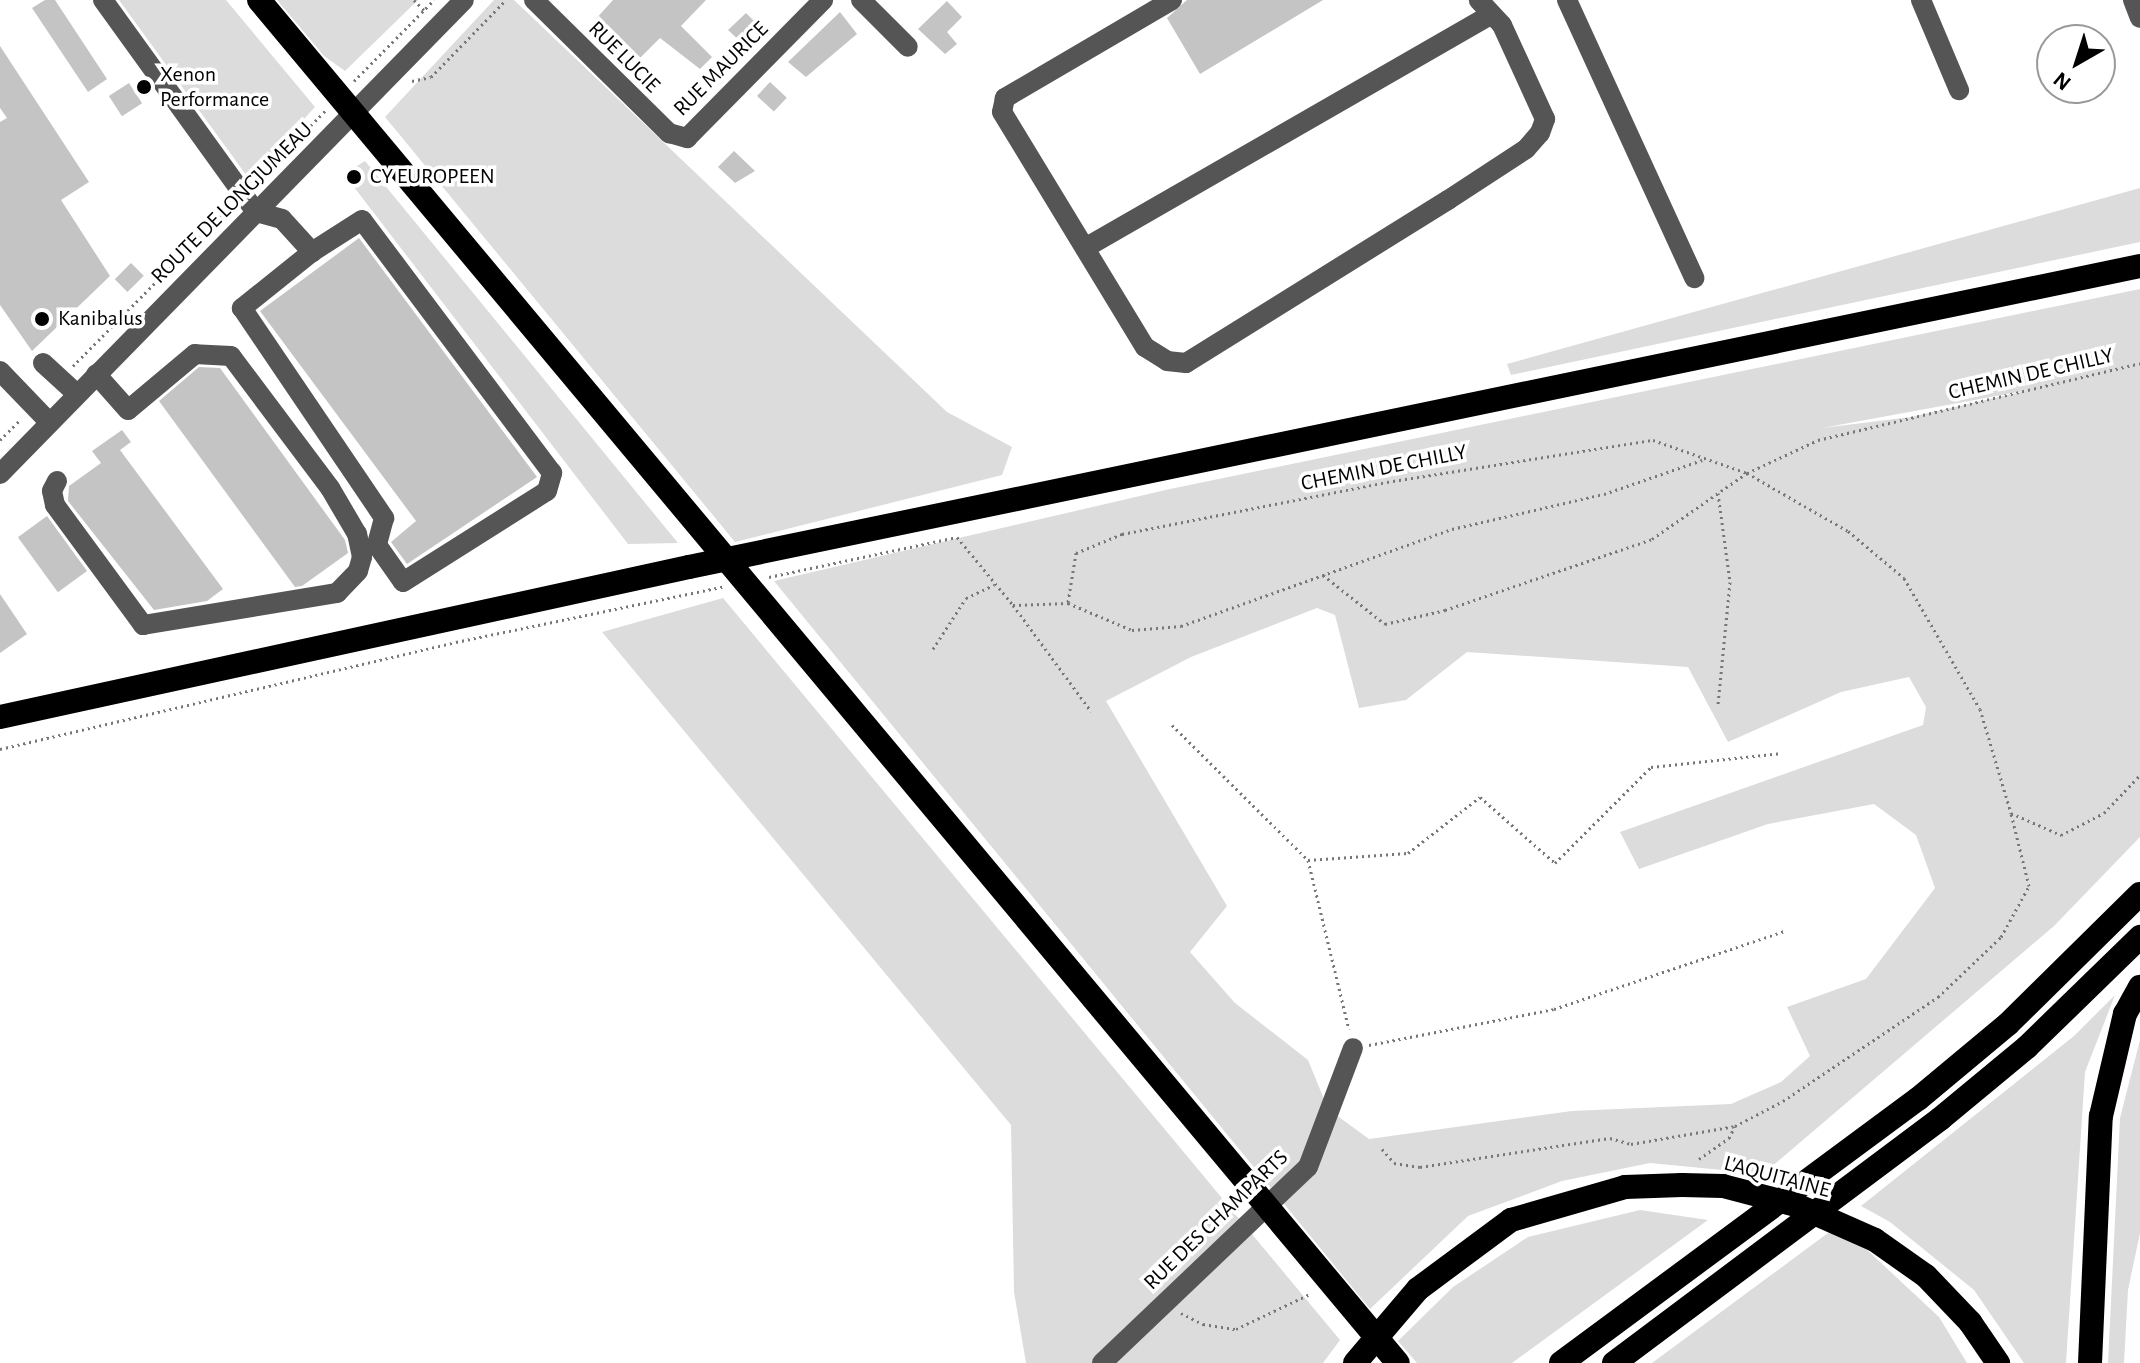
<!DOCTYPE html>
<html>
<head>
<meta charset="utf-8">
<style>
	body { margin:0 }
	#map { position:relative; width:2140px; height:1363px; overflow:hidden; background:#fff; font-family:"Alegreya Sans",sans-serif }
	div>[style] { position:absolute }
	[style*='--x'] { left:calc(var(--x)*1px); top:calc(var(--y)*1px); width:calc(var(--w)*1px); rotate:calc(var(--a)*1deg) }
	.green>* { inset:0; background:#dcdcdc }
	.building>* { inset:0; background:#c4c4c4; transform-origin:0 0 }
	.path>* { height:3px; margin-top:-1.5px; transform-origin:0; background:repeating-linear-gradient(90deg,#777 0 2px,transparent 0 6px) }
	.minor>* { height:20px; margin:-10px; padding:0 10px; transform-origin:10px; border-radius:10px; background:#555 }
	.highway>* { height:24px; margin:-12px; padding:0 12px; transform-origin:12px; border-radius:12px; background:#000 }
	.dots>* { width:22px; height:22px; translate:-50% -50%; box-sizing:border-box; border:4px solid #fff; border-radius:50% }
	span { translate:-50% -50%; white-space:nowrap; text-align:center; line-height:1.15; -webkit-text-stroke:7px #fff; paint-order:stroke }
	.street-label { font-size:22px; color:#000 }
	.poi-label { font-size:22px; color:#000 }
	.left { translate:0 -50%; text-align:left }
	.north { position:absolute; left:2036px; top:24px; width:80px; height:80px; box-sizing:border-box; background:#fff; border:2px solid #999; border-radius:50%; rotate:219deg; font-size:22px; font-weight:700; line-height:32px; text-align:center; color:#000 }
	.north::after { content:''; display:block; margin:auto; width:28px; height:36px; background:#000; clip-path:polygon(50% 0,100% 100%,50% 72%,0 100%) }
</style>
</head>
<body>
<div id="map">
	<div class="green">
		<div style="clip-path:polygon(119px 0,226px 0,315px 107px,249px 179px)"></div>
		<div style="clip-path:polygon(277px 0,418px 0,345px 71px,324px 56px)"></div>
		<div style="clip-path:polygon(494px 0,514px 0,947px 412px,1012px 447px,1002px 475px,735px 542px,385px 117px)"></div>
		<div style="clip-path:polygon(365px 161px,678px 543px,628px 544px,344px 174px)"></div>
		<div style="clip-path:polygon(2140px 188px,2140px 242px,1511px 375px,1507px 364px)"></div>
		<div style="clip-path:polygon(evenodd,2140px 289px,2140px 837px,2054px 926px,1763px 1174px,1650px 1163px,1562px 1181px,1468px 1216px,1370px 1309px,774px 581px,1170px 489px,2140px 289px,2030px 390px,1911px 417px,1822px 428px,2029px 390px,2030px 390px,2140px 289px,1317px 608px,1335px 615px,1359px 708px,1406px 700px,1467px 652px,1688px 667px,1728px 742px,1841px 692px,1909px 677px,1926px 707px,1923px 725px,1620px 832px,1639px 869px,1768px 824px,1874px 804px,1916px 835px,1935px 888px,1866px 979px,1787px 1007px,1810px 1056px,1781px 1082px,1731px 1104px,1572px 1111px,1369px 1139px,1328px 1109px,1308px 1060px,1235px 1003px,1190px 952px,1227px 906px,1106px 701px,1191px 657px,1317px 608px)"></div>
		<div style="clip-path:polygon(723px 598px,1340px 1340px,1323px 1363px,1026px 1363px,1014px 1292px,1011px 1125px,602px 632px)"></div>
		<div style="clip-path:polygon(2115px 995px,2085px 1072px,2066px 1363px,2024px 1363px,1974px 1290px,1890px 1222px,1861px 1206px,2074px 1036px)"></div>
		<div style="clip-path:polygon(2140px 1040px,2140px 1233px,2128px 1290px,2124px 1363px,2108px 1363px,2120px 1118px)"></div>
		<div style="clip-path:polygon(1640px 1210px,1708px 1220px,1512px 1363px,1417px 1363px,1398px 1341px,1453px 1287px,1528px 1237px)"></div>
		<div style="clip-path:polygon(1832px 1230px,1864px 1247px,1939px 1317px,1967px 1363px,1652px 1363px)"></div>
	</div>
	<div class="building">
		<div style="clip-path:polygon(45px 0,55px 0,107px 79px,88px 92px,32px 8px)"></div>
		<div style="clip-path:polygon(613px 0,706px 0,681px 26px,712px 57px,700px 69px,660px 38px,636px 62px,594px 21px)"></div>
		<div style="clip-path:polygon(1187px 0,1323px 0,1200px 74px,1167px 18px)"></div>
		<div style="clip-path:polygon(947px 1px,962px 17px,947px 32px,957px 44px,945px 54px,918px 29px)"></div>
		<div style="clip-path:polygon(840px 12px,857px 34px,806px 77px,788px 62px)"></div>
		<div style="clip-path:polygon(746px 13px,758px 25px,743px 44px,728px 30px)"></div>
		<div style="clip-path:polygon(0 46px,89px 182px,61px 200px,110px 276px,32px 351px,0 305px,0 122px,7px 118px,0 108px)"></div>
		<div style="left:770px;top:82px;width:23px;height:19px;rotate:43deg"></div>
		<div style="left:129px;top:83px;width:24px;height:24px;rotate:57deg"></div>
		<div style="clip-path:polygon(734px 151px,755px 171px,735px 183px,718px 167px)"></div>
		<div style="clip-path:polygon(359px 238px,537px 477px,407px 564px,391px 542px,416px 521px,260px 311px)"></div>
		<div style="left:131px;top:263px;width:18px;height:23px;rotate:45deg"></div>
		<div style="clip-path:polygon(199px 367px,220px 368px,345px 540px,348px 553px,302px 586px,295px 587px,159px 401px)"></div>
		<div style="clip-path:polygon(122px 430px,131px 442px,120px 450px,223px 589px,207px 601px,154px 610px,68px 501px,69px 486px,101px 463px,92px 451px)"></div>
		<div style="left:47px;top:516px;width:68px;height:36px;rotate:54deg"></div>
		<div style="clip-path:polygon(0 594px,27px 634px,0 653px)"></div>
	</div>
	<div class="path">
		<div style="--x:414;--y:0;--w:14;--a:45"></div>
		<div style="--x:354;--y:81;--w:114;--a:-45.4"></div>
		<div style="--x:412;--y:81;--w:19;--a:-12"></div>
		<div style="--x:431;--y:77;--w:107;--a:-45.8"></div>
		<div style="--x:256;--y:181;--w:100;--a:-45.4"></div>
		<div style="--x:73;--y:366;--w:225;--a:-45.4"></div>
		<div style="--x:0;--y:440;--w:28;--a:-45"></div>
		<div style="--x:1718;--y:493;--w:90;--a:82.3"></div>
		<div style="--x:1730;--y:582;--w:123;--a:95.6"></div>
		<div style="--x:1323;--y:575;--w:79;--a:38.3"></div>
		<div style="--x:1385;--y:624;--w:62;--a:-13.1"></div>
		<div style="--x:1445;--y:610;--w:219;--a:-18.9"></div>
		<div style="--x:1652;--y:539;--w:116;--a:-34.8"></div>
		<div style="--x:1747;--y:473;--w:116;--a:29.9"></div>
		<div style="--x:1848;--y:531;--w:73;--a:40"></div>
		<div style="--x:1904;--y:578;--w:151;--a:59.9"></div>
		<div style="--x:1980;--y:709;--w:109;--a:73.4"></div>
		<div style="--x:2011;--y:813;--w:55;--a:23.7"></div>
		<div style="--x:2061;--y:835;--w:48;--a:-27.1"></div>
		<div style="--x:2104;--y:813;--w:52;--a:-46.5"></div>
		<div style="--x:769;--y:577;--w:192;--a:-12"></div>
		<div style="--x:957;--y:537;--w:88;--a:50.5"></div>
		<div style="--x:1013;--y:605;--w:55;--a:-2.1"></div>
		<div style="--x:1068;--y:603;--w:69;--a:22.9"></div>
		<div style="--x:1132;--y:630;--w:49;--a:-4.7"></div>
		<div style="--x:1181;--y:626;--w:288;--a:-19.7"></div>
		<div style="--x:1452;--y:529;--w:156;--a:-13"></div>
		<div style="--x:1604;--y:494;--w:104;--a:-19.1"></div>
		<div style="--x:1068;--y:602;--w:50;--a:-80.7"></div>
		<div style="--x:1076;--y:553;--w:50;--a:-22.4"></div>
		<div style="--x:1122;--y:534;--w:276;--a:-11.1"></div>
		<div style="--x:1393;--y:481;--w:263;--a:-9"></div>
		<div style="--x:1653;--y:440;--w:100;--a:19.3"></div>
		<div style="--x:1747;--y:473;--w:78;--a:-24.9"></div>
		<div style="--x:1818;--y:440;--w:331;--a:-13.4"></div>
		<div style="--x:1013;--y:605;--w:132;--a:53.7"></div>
		<div style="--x:933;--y:649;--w:61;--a:-57.1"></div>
		<div style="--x:966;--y:598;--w:31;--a:-25"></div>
		<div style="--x:1172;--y:725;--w:192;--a:44.8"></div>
		<div style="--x:1308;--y:860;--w:174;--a:76.4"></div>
		<div style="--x:0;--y:749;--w:468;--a:-13.2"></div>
		<div style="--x:456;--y:642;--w:272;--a:-11.7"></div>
		<div style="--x:1308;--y:860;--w:100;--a:-4"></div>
		<div style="--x:1408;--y:853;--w:91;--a:-37.9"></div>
		<div style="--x:1480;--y:797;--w:100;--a:41.3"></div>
		<div style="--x:1555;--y:863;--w:136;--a:-45"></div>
		<div style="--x:1651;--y:767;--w:131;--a:-6.1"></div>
		<div style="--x:1369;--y:1045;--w:188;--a:-11"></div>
		<div style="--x:1554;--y:1009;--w:244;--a:-18.7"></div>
		<div style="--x:1382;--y:1149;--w:18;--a:49"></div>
		<div style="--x:1394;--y:1163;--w:26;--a:9"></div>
		<div style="--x:1420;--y:1167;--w:192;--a:-8.7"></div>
		<div style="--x:1610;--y:1138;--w:22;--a:16"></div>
		<div style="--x:1631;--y:1144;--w:106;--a:-9.8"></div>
		<div style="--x:1735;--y:1126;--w:54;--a:-27.5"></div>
		<div style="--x:1783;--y:1101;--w:187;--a:-33.9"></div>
		<div style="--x:1938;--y:997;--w:87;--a:-43.6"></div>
		<div style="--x:2001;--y:937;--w:58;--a:-61.2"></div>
		<div style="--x:2029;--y:886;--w:75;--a:-103.9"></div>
		<div style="--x:1699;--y:1159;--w:37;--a:-35"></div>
		<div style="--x:1729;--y:1138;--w:13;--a:-63"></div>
		<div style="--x:1181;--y:1313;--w:25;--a:27"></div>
		<div style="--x:1203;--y:1324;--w:33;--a:9"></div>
		<div style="--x:1236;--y:1329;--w:82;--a:-25.3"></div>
	</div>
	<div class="minor">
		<div style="--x:103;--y:0;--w:261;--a:54.2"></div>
		<div style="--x:256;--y:212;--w:27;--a:15"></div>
		<div style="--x:282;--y:219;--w:45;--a:47.7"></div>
		<div style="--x:312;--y:252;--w:90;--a:141.3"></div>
		<div style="--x:242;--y:308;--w:254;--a:55.9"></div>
		<div style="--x:384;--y:518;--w:28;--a:105"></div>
		<div style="--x:377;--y:545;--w:45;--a:54.9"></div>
		<div style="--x:403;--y:582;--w:170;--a:-32.3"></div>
		<div style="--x:547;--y:491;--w:19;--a:-74"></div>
		<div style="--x:552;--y:473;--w:316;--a:-126.9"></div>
		<div style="--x:362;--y:220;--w:59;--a:147.4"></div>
		<div style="--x:534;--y:0;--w:190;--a:44.6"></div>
		<div style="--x:669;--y:133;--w:19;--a:16"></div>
		<div style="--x:687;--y:138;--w:194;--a:-45.4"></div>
		<div style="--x:861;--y:0;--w:66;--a:45"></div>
		<div style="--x:1172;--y:0;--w:194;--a:149.6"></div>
		<div style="--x:1005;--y:98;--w:14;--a:102"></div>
		<div style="--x:1002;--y:112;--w:275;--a:58.7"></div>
		<div style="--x:1145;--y:347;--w:26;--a:32"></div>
		<div style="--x:1167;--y:361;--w:19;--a:6"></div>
		<div style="--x:1186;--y:363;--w:309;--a:-31.9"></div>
		<div style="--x:1448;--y:200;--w:93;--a:-33.2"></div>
		<div style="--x:1526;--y:149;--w:21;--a:-49"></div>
		<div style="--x:1540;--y:133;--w:15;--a:-70"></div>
		<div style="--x:1545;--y:119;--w:103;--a:-114.6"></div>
		<div style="--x:1502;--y:25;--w:34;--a:-133"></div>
		<div style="--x:1567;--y:0;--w:306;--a:65.4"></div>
		<div style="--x:1921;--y:0;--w:98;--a:67.1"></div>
		<div style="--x:2133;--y:0;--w:19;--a:69"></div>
		<div style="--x:1085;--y:248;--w:469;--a:-29.9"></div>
		<div style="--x:43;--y:363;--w:46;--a:42.4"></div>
		<div style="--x:0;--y:371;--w:71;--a:46.1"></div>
		<div style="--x:0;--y:474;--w:663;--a:-45.61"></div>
		<div style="--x:57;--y:481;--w:11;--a:117"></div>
		<div style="--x:52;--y:491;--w:14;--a:78"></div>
		<div style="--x:55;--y:505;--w:149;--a:53.7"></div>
		<div style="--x:143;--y:625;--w:197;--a:-9.4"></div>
		<div style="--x:337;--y:593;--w:30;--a:-46"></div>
		<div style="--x:358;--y:571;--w:15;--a:-74"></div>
		<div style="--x:362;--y:557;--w:24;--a:-102"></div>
		<div style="--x:357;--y:534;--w:53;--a:-120.4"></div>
		<div style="--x:330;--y:488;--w:165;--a:-126.9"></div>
		<div style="--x:231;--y:356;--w:36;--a:-177"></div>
		<div style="--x:195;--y:354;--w:87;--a:140.1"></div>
		<div style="--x:128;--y:410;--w:48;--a:-131.6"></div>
		<div style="--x:1102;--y:1363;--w:284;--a:-43.6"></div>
		<div style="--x:1308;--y:1167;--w:127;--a:-69.3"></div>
	</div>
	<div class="highway">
		<div style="--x:259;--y:0;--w:1776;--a:50.12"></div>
		<div style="--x:0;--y:717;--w:705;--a:-12.28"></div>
		<div style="--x:689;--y:567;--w:1482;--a:-11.72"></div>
		<div style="--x:1355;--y:1363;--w:97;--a:-49.6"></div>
		<div style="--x:1418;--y:1289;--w:116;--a:-36.6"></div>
		<div style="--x:1511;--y:1220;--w:119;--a:-16.1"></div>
		<div style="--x:1625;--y:1187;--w:57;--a:-2"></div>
		<div style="--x:1682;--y:1185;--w:41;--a:1.4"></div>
		<div style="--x:1723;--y:1186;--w:75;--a:14.6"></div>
		<div style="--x:1796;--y:1205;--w:86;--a:23.9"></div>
		<div style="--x:1875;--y:1240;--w:62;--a:35.2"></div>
		<div style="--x:1926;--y:1276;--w:64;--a:46.3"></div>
		<div style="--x:1970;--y:1322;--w:50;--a:55.7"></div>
		<div style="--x:1561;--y:1363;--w:444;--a:-36.5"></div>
		<div style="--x:1918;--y:1099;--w:117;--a:-39.8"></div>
		<div style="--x:2008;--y:1024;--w:185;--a:-44.6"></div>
		<div style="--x:1614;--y:1363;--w:407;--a:-36.8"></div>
		<div style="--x:1940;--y:1119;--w:113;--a:-39.6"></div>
		<div style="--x:2027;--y:1047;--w:158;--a:-44.2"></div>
		<div style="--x:2090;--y:1363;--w:247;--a:-87.5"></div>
		<div style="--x:2101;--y:1116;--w:105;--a:-76.8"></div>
		<div style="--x:2125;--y:1014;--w:31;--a:-61"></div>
	</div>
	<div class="dots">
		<div style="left:144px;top:87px;background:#000"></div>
		<div style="left:354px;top:177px;background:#000"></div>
		<div style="left:42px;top:319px;background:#000"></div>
	</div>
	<div class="street-label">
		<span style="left:624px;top:57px;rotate:45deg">RUE LUCIE</span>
		<span style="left:721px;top:69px;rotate:-45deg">RUE MAURICE</span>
		<span style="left:232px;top:203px;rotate:-45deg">ROUTE DE LONGJUMEAU</span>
		<span style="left:2031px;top:374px;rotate:-13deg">CHEMIN DE CHILLY</span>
		<span style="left:1384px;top:468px;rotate:-11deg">CHEMIN DE CHILLY</span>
		<span style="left:1777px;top:1177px;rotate:15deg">L'AQUITAINE</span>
		<span style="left:1216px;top:1220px;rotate:-44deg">RUE DES CHAMPARTS</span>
	</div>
	<div class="poi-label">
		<span class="left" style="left:160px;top:87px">Xenon<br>Performance</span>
		<span class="left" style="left:370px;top:177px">CY EUROPEEN</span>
		<span class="left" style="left:58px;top:319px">Kanibalus</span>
	</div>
	<div class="north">N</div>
</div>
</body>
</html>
